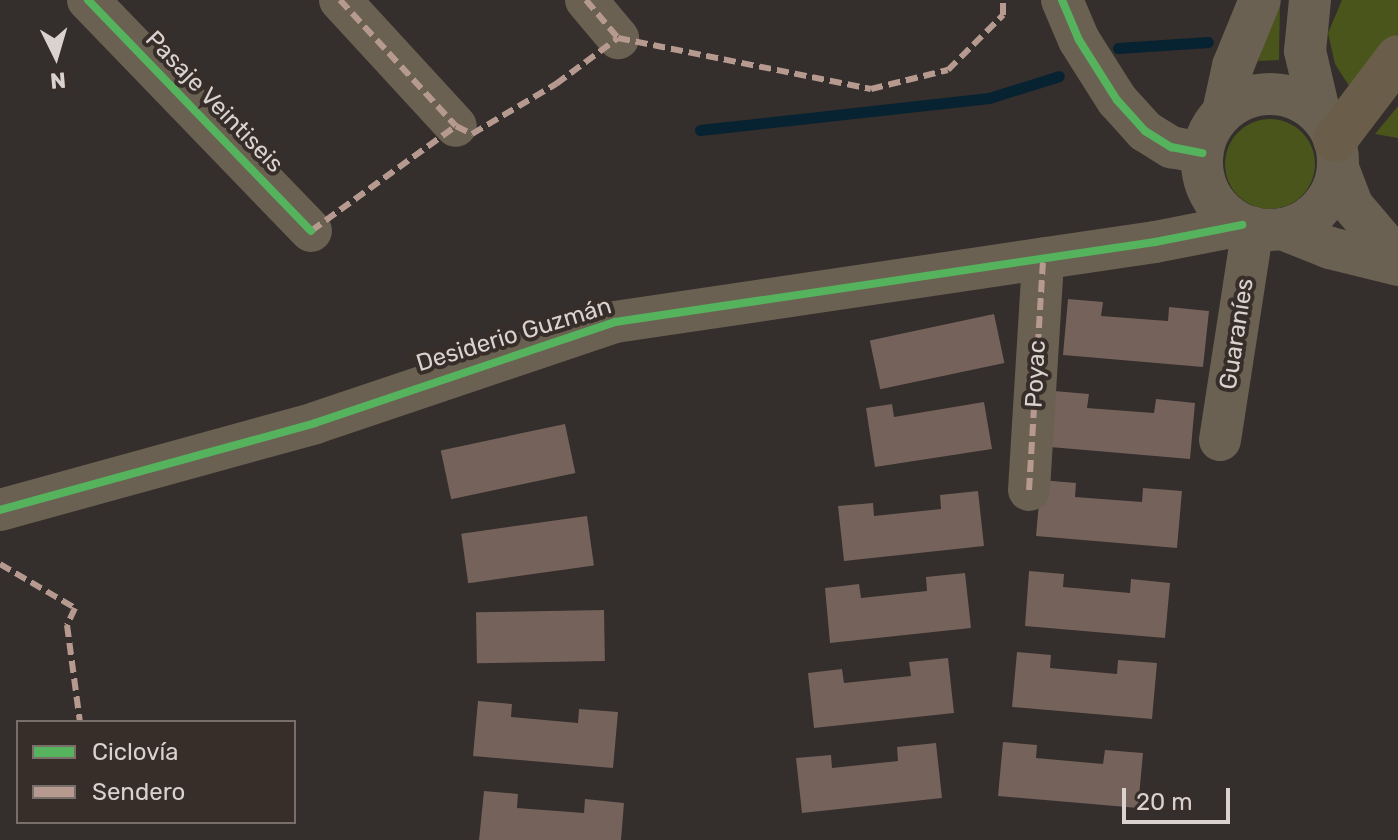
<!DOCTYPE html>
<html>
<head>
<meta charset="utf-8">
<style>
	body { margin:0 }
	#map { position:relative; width:1398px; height:840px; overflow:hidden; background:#342e2c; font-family:Rubik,sans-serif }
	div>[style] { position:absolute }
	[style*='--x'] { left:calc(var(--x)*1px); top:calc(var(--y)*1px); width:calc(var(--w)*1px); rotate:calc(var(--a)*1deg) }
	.green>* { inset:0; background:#49551a }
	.round { border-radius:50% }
	.stream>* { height:11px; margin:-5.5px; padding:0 5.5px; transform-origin:5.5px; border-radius:5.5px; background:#072231 }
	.building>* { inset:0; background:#75625a; transform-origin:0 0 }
	.minor>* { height:42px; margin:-21px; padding:0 21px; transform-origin:21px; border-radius:21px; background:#6a6152 }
	.minor>.ring { margin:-21px; padding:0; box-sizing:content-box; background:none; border:42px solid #6a6152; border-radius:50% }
	.major>* { height:44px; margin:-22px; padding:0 22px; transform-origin:22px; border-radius:22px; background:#6a5e4a }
	.quiet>* { height:6px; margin-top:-3px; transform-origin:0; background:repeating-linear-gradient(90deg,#b69a8f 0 12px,transparent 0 18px) }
	.cycleway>* { height:8px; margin:-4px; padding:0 4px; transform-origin:4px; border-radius:4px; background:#56b35d }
	span { translate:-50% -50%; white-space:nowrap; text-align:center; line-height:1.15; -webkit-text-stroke:8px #372d29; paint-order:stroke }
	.street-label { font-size:24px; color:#d9d2cf }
	.legend { position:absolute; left:16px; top:720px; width:280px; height:104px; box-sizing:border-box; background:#372d29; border:2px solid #786f6b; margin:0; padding:10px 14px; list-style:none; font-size:24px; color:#d9d2cf }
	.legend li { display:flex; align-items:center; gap:16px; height:40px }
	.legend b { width:40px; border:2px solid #786f6b }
	.north { position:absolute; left:16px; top:16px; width:80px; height:80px; -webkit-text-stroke:6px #372d29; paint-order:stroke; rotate:175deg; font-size:22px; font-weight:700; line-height:32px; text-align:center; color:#d9d2cf }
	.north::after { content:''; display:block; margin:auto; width:28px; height:36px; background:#d9d2cf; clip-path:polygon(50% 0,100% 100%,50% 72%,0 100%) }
	.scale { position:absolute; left:1122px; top:788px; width:108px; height:36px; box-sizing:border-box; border:4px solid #d9d2cf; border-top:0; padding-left:10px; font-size:24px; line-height:28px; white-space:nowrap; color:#d9d2cf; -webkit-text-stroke:6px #372d29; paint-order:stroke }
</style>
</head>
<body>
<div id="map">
	<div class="green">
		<div style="clip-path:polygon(1280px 0,1279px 60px,1258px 61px)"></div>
		<div style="clip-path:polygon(1342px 0,1398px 0,1398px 34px,1353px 92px,1335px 64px,1328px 33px)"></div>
		<div style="clip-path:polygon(1398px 106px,1398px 138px,1375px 134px)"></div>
		<div class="round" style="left:1225px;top:119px;width:90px;height:90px"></div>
	</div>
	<div class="stream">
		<div style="--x:1118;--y:48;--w:90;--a:-3.8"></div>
		<div style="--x:700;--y:130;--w:291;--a:-6.3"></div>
		<div style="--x:989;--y:98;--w:73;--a:-17.4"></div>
	</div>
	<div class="building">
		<div style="clip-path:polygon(1068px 299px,1103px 302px,1101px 316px,1168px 321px,1169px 307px,1209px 311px,1203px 367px,1063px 355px)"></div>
		<div style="left:994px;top:314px;width:50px;height:127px;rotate:78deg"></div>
		<div style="clip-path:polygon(1054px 391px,1089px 394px,1087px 408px,1154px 413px,1156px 399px,1195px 403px,1190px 459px,1050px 447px)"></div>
		<div style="clip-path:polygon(984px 402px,992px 449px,875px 467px,866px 408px,892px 404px,894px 417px)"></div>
		<div style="left:565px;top:424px;width:50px;height:127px;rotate:78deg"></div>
		<div style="clip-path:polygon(1041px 480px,1076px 483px,1075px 497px,1142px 502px,1143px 488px,1182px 491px,1177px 548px,1036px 536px)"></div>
		<div style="clip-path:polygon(978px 491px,984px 546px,844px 561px,838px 506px,873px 503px,874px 516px,941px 509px,940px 495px)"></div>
		<div style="left:587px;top:516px;width:50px;height:127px;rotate:82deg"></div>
		<div style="clip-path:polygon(1029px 571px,1064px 574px,1063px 587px,1130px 593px,1131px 579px,1170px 583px,1165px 638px,1025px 626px)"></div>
		<div style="clip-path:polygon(965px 573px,971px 628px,830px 643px,825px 588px,859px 584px,861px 598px,927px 591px,926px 577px)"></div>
		<div style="left:604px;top:610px;width:51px;height:128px;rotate:89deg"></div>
		<div style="clip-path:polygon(1017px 652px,1051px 655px,1050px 668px,1117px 674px,1118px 660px,1157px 663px,1152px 719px,1012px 707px)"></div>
		<div style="clip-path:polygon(948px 658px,954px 713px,814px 728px,808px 673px,842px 669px,844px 683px,911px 676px,909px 662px)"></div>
		<div style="clip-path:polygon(478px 701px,512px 704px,511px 717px,578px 723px,579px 709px,618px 712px,613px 768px,473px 756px)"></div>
		<div style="clip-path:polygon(1003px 742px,1037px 745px,1036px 758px,1103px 764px,1105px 750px,1143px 753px,1138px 808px,998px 796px)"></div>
		<div style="clip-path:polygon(936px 743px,942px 798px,802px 813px,796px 758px,831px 755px,832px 768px,898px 761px,897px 747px)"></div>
		<div style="clip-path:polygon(484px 791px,518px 794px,517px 808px,584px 813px,585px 799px,624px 803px,621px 840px,479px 840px)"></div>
	</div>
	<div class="minor">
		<div style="--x:88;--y:0;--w:321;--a:46"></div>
		<div style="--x:340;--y:0;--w:171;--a:47.4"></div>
		<div style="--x:586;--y:0;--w:50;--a:49.9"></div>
		<div style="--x:1062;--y:0;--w:43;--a:67"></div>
		<div style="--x:1079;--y:40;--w:71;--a:57.7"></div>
		<div style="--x:1117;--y:100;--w:42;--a:47.9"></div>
		<div style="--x:1145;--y:131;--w:31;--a:32"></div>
		<div style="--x:1171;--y:147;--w:32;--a:11"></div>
		<div style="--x:1310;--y:0;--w:51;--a:95.6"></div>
		<div style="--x:1305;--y:51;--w:66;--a:76.8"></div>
		<div class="ring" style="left:1202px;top:94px;width:94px;height:94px"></div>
		<div style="--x:1223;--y:112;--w:47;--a:-77.7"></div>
		<div style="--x:1233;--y:66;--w:71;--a:-67.8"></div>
		<div style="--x:1338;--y:168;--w:40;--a:69"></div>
		<div style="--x:1352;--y:205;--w:71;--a:49.6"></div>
		<div style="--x:1282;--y:229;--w:52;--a:21.6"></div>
		<div style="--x:1330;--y:248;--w:70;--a:14"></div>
		<div style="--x:1220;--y:440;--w:215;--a:-81.2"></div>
		<div style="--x:1029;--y:490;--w:232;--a:-86.5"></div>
		<div style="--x:0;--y:510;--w:327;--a:-15.4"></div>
		<div style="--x:315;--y:423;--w:317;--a:-18.6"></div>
		<div style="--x:615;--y:322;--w:546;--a:-8.43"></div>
		<div style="--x:1155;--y:242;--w:89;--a:-11.1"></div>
	</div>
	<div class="major">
		<div style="--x:1335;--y:140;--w:104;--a:-52.8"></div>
	</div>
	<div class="quiet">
		<div style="--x:340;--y:0;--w:171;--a:47.4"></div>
		<div style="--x:586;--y:0;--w:50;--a:49.9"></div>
		<div style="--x:308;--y:228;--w:4;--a:45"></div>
		<div style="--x:311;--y:231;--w:179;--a:-35.9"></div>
		<div style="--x:456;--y:126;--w:18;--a:27"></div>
		<div style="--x:472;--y:134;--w:98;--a:-30.8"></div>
		<div style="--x:556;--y:84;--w:77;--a:-36.6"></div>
		<div style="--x:618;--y:38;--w:258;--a:11.4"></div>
		<div style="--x:871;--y:89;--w:79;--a:-13.9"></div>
		<div style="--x:948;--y:70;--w:78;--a:-45"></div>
		<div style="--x:1003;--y:15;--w:15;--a:-90"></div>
		<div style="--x:1029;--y:490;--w:232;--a:-86.5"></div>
		<div style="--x:0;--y:564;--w:87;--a:30.4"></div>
		<div style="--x:75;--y:608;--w:19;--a:115"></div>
		<div style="--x:67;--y:625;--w:98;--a:82.4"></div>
	</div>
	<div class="cycleway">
		<div style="--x:88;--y:0;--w:321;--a:46"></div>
		<div style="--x:1062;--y:0;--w:43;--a:67"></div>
		<div style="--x:1079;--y:40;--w:71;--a:57.7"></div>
		<div style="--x:1117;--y:100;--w:42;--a:47.9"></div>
		<div style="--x:1145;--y:131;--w:31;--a:32"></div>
		<div style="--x:1171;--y:147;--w:32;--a:11"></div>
		<div style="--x:0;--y:510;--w:327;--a:-15.4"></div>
		<div style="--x:315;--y:423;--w:317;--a:-18.6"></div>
		<div style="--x:615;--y:322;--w:546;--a:-8.43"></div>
		<div style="--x:1155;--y:242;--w:89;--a:-11.1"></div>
	</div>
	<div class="street-label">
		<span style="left:214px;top:102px;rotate:46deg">Pasaje Veintiseis</span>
		<span style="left:1237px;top:334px;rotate:-81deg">Guaraníes</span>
		<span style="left:514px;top:335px;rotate:-17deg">Desiderio Guzmán</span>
		<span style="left:1036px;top:374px;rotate:-87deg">Poyac</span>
	</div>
	<ul class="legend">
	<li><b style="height:10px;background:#56b35d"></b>Ciclovía</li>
	<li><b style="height:10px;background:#b69a8f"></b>Sendero</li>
	</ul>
	<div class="north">N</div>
	<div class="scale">20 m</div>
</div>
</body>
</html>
